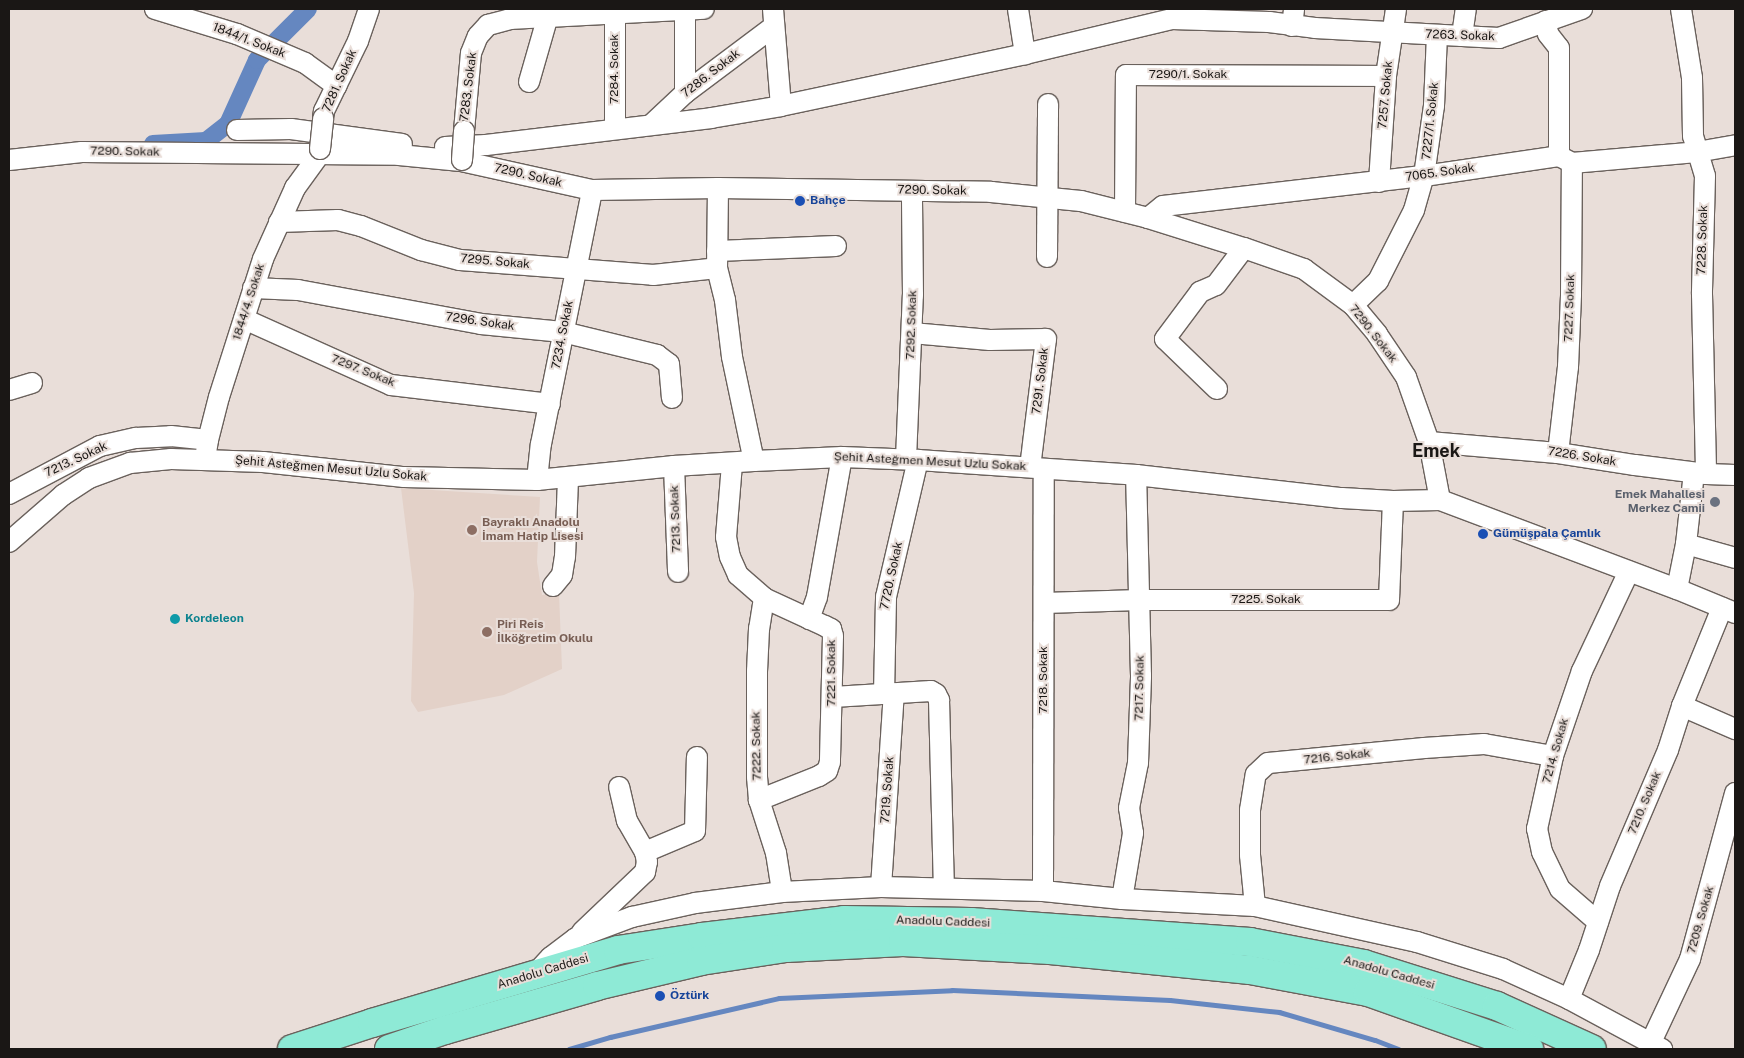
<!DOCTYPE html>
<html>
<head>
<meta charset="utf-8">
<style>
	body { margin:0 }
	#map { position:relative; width:1744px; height:1058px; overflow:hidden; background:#e9ded9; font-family:"Public Sans",sans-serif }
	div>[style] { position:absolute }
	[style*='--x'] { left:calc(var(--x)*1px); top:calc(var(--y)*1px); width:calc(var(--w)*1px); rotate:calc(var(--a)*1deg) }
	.built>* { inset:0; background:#e3d1c8 }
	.stream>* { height:5px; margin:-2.5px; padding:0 2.5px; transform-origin:2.5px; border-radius:2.5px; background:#6587c0 }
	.canal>* { height:18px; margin:-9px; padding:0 9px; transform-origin:9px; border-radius:9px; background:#6587c0 }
	.roads { filter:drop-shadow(1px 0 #6a615c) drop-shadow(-1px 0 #6a615c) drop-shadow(0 1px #6a615c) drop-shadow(0 -1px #6a615c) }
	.minor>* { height:20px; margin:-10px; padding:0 10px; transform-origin:10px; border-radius:10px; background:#fff }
	.highway>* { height:28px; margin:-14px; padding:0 14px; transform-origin:14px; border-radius:14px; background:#8eead6 }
	.bridges { filter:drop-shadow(1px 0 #6a615c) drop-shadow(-1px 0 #6a615c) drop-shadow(0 1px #6a615c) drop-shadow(0 -1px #6a615c) }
	.minor-bridge>* { height:20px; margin:-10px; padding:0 10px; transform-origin:10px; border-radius:10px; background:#fff }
	.dots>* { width:14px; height:14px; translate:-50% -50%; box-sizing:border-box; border:2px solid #e9ded9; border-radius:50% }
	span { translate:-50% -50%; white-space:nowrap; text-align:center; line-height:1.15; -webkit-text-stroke:4px #e9ded9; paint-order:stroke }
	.street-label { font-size:12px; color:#1a1715 }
	.transit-label { font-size:12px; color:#164399; font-weight:700 }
	.left { translate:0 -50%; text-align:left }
	.worship-label { font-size:12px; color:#5b616d; font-weight:700 }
	.right { translate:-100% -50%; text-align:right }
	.education-label { font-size:12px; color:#785e54; font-weight:700 }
	.culture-label { font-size:12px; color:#0d838f; font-weight:700 }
	.district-label { font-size:18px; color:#1a1715; font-weight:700 }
	.frame { position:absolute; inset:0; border:10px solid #1a1715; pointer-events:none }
</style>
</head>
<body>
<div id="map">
	<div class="built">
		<div style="clip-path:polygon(401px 488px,540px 497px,537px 562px,542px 595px,559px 593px,562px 669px,504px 695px,418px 712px,411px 701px,414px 593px)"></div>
	</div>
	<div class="stream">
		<div style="--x:569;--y:1049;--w:43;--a:-16.3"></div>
		<div style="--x:610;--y:1037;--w:173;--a:-13"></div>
		<div style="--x:779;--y:998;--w:173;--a:-2.6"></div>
		<div style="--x:952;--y:990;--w:218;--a:2.6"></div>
		<div style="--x:1170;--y:1000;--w:110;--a:6.3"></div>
		<div style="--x:1279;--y:1012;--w:100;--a:16.3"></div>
		<div style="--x:1375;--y:1040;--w:25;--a:21"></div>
	</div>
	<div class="canal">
		<div style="--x:153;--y:144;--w:53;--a:-3.2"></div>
		<div style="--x:206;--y:141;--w:28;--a:-38"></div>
		<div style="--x:228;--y:124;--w:70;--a:-65.6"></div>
		<div style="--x:257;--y:60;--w:72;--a:-45"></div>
	</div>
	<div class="roads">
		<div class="minor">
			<div style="--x:155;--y:9;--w:86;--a:17"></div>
			<div style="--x:237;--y:34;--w:74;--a:23.1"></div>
			<div style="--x:305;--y:63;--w:39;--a:36"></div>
			<div style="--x:615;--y:9;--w:120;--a:90"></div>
			<div style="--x:685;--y:9;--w:84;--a:90"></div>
			<div style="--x:773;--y:9;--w:97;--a:85.3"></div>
			<div style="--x:1018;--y:9;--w:46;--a:81.2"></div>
			<div style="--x:1681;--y:9;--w:70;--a:80.9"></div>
			<div style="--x:1692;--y:78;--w:58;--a:89"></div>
			<div style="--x:1693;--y:136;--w:42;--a:73.3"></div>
			<div style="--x:1705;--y:176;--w:118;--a:91.5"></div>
			<div style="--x:1702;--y:294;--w:180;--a:88.7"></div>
			<div style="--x:1546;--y:21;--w:13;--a:81"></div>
			<div style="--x:1548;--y:34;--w:18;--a:52"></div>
			<div style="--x:1559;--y:48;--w:108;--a:90"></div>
			<div style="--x:1292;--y:26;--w:17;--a:-83"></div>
			<div style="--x:1462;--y:36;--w:27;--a:-82"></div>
			<div style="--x:529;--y:82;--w:76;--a:-74"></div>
			<div style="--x:323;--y:118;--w:7;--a:-82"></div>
			<div style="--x:324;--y:111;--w:78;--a:-64.1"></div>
			<div style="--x:358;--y:41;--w:34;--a:-71"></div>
			<div style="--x:652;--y:124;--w:45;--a:-43.2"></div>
			<div style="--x:685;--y:93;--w:110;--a:-36.9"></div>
			<div style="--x:237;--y:130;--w:54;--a:-1.1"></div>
			<div style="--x:291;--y:129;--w:112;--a:7.7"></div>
			<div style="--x:464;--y:131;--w:78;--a:-84.9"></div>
			<div style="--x:471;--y:53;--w:18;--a:-68"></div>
			<div style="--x:478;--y:36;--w:15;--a:-48"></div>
			<div style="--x:488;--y:25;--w:23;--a:-15"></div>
			<div style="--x:510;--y:19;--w:194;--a:-3"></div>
			<div style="--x:445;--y:147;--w:41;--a:-2.8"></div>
			<div style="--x:486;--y:145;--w:227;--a:-6.8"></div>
			<div style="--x:711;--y:118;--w:71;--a:-9.7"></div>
			<div style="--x:781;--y:106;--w:249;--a:-12"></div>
			<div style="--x:1025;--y:54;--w:151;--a:-13.4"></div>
			<div style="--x:1172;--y:19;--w:97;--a:1.8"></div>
			<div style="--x:1269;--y:22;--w:46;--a:7.4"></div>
			<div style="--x:1315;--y:28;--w:184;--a:3.1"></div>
			<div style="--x:1499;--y:38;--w:88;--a:-19.3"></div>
			<div style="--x:9;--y:160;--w:73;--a:-6.3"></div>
			<div style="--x:82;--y:152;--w:317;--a:0.5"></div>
			<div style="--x:399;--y:155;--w:62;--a:5.5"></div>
			<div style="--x:461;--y:161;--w:134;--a:12.5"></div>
			<div style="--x:592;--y:190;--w:126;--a:-0.9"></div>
			<div style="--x:718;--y:188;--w:273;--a:0.8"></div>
			<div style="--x:991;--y:192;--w:90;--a:5.7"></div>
			<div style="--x:1081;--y:201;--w:69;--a:14.2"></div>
			<div style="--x:1148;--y:218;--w:101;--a:17.4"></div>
			<div style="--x:1244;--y:248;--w:64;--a:19.3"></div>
			<div style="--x:1304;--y:269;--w:61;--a:36.3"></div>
			<div style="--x:1353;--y:305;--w:38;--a:50"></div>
			<div style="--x:1377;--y:334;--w:52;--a:56"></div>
			<div style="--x:1406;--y:377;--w:69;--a:70.5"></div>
			<div style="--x:1429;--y:442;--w:59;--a:79.3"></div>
			<div style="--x:1379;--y:182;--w:106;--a:-86.2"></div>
			<div style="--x:1386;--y:76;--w:68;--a:-81.5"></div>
			<div style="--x:718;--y:188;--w:80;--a:90.7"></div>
			<div style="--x:717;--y:268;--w:33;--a:76"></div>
			<div style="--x:725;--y:300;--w:57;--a:83"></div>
			<div style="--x:732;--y:357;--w:106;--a:78.1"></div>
			<div style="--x:1125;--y:212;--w:137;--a:-89.6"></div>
			<div style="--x:1126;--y:75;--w:260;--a:0.2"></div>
			<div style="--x:1148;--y:218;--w:19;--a:-39"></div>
			<div style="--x:1163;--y:206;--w:263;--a:-6.6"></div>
			<div style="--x:1424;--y:176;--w:136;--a:-8.4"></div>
			<div style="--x:1559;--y:156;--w:15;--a:28"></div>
			<div style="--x:1572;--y:163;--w:125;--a:-5"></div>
			<div style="--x:1697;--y:152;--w:39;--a:-10"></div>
			<div style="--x:279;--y:222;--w:59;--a:-1.9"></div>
			<div style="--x:338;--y:220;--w:24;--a:15"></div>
			<div style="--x:361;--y:226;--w:65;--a:21.8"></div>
			<div style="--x:421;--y:250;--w:40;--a:14.4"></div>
			<div style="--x:460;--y:260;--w:194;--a:4.4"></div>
			<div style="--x:653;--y:275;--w:64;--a:-6.2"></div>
			<div style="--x:717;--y:251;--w:119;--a:-2.4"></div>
			<div style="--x:1047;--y:257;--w:153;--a:-89.6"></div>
			<div style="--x:253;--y:288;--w:45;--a:2.5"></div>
			<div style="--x:298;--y:290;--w:186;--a:10.5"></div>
			<div style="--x:481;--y:324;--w:82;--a:5.6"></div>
			<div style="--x:563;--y:332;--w:97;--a:13.7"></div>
			<div style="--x:657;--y:355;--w:15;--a:37"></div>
			<div style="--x:669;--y:364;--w:34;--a:85"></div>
			<div style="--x:1353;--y:305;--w:35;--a:-44"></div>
			<div style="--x:1378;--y:281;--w:80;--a:-63.1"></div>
			<div style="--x:1414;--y:210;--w:35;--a:-74"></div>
			<div style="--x:1424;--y:176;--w:71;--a:-81.9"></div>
			<div style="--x:1434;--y:106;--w:71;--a:-87.6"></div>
			<div style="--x:244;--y:319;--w:161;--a:24.2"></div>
			<div style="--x:391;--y:385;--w:160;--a:6.8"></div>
			<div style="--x:912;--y:333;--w:78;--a:5.1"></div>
			<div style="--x:990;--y:340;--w:56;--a:-1"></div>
			<div style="--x:1046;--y:339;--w:129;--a:97.1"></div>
			<div style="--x:1217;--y:389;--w:72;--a:-136.1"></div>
			<div style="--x:1165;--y:339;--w:59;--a:-53.3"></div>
			<div style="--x:1200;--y:292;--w:17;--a:-24"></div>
			<div style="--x:1216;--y:285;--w:46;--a:-52.9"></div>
			<div style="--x:9;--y:390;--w:24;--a:-17"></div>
			<div style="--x:1429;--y:442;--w:129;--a:4.9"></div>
			<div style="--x:1558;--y:453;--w:78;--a:8.9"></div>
			<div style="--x:1635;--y:465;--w:72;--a:7.2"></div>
			<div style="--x:1706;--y:474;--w:29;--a:2"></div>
			<div style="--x:1558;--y:453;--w:87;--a:-83.4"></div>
			<div style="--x:1568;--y:367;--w:73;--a:-87.6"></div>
			<div style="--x:1571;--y:294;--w:131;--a:-89.6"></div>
			<div style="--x:205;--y:459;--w:19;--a:-81"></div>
			<div style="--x:208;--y:440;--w:44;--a:-75.7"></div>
			<div style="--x:219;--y:397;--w:145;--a:-72.3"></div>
			<div style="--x:263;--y:259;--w:78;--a:-65.7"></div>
			<div style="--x:295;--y:188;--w:41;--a:-54"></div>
			<div style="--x:319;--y:155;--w:6;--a:-81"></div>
			<div style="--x:906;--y:459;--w:164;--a:-87.6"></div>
			<div style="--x:913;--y:295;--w:104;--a:-90.6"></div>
			<div style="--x:732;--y:464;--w:73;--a:94.7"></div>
			<div style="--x:726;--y:537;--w:20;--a:79"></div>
			<div style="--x:730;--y:557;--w:20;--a:66"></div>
			<div style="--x:738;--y:575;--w:35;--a:41"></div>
			<div style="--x:764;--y:598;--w:67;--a:24.7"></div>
			<div style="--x:825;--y:626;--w:7;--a:27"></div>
			<div style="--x:831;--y:629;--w:7;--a:74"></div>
			<div style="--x:833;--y:636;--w:126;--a:91.4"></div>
			<div style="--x:830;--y:762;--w:9;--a:108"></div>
			<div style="--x:827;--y:771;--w:9;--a:148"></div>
			<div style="--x:819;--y:776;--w:65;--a:158.2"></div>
			<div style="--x:674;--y:466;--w:106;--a:87.8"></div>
			<div style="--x:537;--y:480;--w:36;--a:-84"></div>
			<div style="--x:541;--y:444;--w:259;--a:-78.6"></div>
			<div style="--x:9;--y:494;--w:103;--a:-27.8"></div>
			<div style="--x:100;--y:446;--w:37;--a:-13"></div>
			<div style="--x:136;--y:438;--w:35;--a:-3"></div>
			<div style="--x:171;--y:436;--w:37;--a:6"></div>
			<div style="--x:9;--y:542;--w:72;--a:-41"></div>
			<div style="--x:63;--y:495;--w:31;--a:-33"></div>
			<div style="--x:89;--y:478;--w:44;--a:-20.1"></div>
			<div style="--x:130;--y:463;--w:41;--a:-5.6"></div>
			<div style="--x:171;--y:459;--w:92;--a:1.9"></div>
			<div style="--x:263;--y:462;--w:142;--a:6.1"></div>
			<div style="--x:404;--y:477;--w:133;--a:1.3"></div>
			<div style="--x:537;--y:480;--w:138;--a:-5.8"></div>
			<div style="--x:674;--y:466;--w:80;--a:-3.6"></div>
			<div style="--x:754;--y:461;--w:88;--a:-2.6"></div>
			<div style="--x:842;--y:457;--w:76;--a:2.3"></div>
			<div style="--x:918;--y:460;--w:219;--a:3.9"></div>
			<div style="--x:1136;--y:475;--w:207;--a:6.4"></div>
			<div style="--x:1342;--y:498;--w:51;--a:3.4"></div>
			<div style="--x:1393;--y:501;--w:47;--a:-1.2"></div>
			<div style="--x:1440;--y:500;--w:253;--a:20.6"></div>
			<div style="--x:1677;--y:589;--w:63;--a:22.5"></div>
			<div style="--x:1686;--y:544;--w:51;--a:15.9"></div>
			<div style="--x:553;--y:586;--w:14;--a:-51"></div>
			<div style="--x:562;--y:575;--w:18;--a:-81"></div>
			<div style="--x:565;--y:557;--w:79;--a:-87.8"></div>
			<div style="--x:1677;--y:589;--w:46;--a:-78.7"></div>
			<div style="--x:1686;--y:544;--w:71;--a:-83.6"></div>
			<div style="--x:764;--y:598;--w:31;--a:99"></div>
			<div style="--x:759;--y:629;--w:42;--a:92.7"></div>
			<div style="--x:757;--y:671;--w:106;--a:90"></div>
			<div style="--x:757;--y:777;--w:23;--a:85"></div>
			<div style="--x:759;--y:800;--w:56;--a:72.2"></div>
			<div style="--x:776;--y:853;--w:39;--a:81"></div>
			<div style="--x:1044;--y:603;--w:96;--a:-1.8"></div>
			<div style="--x:1140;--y:600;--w:249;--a:0"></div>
			<div style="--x:1389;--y:600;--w:99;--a:-87.7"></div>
			<div style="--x:809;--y:619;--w:23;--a:-70"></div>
			<div style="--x:817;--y:597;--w:142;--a:-79.9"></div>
			<div style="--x:884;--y:694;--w:97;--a:-88.8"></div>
			<div style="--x:886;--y:597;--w:141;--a:-76.9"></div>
			<div style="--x:833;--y:697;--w:98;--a:-3.5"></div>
			<div style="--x:931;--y:691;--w:6;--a:31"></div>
			<div style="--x:936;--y:694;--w:7;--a:63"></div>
			<div style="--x:939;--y:700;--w:188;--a:88.5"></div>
			<div style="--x:1682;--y:706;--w:58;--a:23.5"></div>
			<div style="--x:645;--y:852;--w:54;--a:-22.8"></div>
			<div style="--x:695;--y:831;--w:74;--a:-88.5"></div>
			<div style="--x:881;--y:887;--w:194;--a:-86.2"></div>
			<div style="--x:1043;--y:891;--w:422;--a:-89.9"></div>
			<div style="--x:1122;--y:899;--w:67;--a:-80.5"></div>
			<div style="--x:1133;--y:833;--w:25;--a:-99"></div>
			<div style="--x:1129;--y:808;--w:46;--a:-78.7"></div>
			<div style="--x:1138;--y:763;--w:87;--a:-88"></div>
			<div style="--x:1141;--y:676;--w:201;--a:-91.4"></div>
			<div style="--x:1255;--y:906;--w:51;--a:-95.6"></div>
			<div style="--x:1250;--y:855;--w:45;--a:-90"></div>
			<div style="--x:1250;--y:810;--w:36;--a:-81"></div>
			<div style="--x:1256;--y:774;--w:16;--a:-43"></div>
			<div style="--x:1268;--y:763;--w:157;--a:-5.5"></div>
			<div style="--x:1424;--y:748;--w:60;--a:-3.8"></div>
			<div style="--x:1484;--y:744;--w:70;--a:9.9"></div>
			<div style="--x:1598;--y:922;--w:50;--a:-139"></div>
			<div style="--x:1560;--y:889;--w:41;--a:-115.9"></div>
			<div style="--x:1542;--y:852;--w:24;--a:-102"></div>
			<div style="--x:1537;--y:829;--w:75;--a:-77.6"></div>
			<div style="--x:1553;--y:756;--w:90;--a:-71.2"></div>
			<div style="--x:1582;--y:671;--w:110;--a:-64.8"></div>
			<div style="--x:582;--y:932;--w:87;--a:-43.6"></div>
			<div style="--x:645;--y:872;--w:10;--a:-79"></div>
			<div style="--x:647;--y:862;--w:10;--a:-101"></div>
			<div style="--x:645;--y:852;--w:36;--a:-120"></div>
			<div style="--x:627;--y:821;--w:35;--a:-103"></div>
			<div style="--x:535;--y:974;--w:23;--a:-47"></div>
			<div style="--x:551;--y:957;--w:31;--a:-37"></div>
			<div style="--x:576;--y:938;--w:60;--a:-20.6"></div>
			<div style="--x:632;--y:917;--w:65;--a:-12.5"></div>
			<div style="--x:695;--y:903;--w:88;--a:-7.2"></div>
			<div style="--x:782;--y:892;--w:99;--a:-2.9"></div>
			<div style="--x:881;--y:887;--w:162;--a:1.4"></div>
			<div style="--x:1043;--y:891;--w:79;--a:5.8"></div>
			<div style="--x:1122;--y:899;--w:133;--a:3"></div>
			<div style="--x:1255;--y:906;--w:166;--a:12.5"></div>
			<div style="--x:1417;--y:942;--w:90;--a:17.4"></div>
			<div style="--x:1503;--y:969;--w:72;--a:24.4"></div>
			<div style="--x:1569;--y:999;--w:106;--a:28.3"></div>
			<div style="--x:1569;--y:999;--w:53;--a:-67.8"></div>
			<div style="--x:1589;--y:950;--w:67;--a:-71.8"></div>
			<div style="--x:1610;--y:886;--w:148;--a:-66.9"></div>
			<div style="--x:1668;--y:750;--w:46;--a:-72.3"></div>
			<div style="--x:1682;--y:706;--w:106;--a:-67.8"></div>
			<div style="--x:1651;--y:1042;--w:92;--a:-64.8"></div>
			<div style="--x:1690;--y:959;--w:172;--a:-74.8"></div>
		</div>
		<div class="highway">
			<div style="--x:292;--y:1049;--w:84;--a:-18"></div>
			<div style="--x:372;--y:1023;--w:257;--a:-16.5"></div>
			<div style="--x:618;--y:950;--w:85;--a:-8.8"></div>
			<div style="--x:702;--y:937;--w:143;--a:-6.8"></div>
			<div style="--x:844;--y:920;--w:127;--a:0.9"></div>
			<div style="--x:971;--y:922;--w:280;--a:4.1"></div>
			<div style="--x:1250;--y:942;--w:116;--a:10.9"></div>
			<div style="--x:1364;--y:964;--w:139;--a:17.5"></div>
			<div style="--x:1497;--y:1006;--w:104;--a:24.4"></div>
			<div style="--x:389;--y:1049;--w:59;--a:-18.7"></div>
			<div style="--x:445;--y:1030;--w:158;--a:-16.1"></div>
			<div style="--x:597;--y:986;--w:107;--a:-13.5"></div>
			<div style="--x:701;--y:961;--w:86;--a:-8.7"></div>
			<div style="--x:786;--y:948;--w:117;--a:-2.9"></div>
			<div style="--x:903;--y:942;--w:147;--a:3.1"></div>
			<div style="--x:1050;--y:950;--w:201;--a:5.7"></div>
			<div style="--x:1250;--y:970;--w:120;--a:10.6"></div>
			<div style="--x:1368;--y:992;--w:171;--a:19.5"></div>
		</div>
	</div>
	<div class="bridges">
		<div class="minor-bridge">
			<div style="--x:320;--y:149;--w:31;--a:-84"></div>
			<div style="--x:462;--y:160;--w:29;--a:-86"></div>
		</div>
	</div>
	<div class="dots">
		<div style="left:800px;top:201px;background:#1a4fb4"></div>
		<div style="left:1715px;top:502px;background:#6b7280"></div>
		<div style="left:472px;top:530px;background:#8d6e63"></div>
		<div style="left:1483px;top:534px;background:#1a4fb4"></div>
		<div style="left:175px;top:619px;background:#0f9aa8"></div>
		<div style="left:487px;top:632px;background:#8d6e63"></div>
		<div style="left:660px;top:996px;background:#1a4fb4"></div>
	</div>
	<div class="street-label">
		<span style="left:1460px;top:36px;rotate:2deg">7263. Sokak</span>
		<span style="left:249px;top:41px;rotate:21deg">1844/1. Sokak</span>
		<span style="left:615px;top:69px;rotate:-90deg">7284. Sokak</span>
		<span style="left:711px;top:74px;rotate:-38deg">7286. Sokak</span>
		<span style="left:1188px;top:75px">7290/1. Sokak</span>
		<span style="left:340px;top:81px;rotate:-66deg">7281. Sokak</span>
		<span style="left:469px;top:87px;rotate:-83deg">7283. Sokak</span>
		<span style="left:1386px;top:95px;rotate:-85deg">7257. Sokak</span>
		<span style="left:1431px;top:121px;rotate:-84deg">7227/1. Sokak</span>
		<span style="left:125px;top:152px;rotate:1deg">7290. Sokak</span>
		<span style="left:1440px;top:173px;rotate:-8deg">7065. Sokak</span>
		<span style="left:528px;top:176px;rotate:13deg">7290. Sokak</span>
		<span style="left:932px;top:191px;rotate:1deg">7290. Sokak</span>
		<span style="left:1703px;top:240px;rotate:-88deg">7228. Sokak</span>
		<span style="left:495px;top:262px;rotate:5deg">7295. Sokak</span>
		<span style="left:249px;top:302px;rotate:-72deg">1844/4. Sokak</span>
		<span style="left:1570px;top:308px;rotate:-88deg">7227. Sokak</span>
		<span style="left:480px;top:322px;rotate:8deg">7296. Sokak</span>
		<span style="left:912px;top:325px;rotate:-88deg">7292. Sokak</span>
		<span style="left:1373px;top:334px;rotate:52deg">7290. Sokak</span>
		<span style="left:563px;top:335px;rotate:-79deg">7234. Sokak</span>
		<span style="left:363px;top:371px;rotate:22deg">7297. Sokak</span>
		<span style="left:1041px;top:381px;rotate:-83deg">7291. Sokak</span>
		<span style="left:1582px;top:457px;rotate:9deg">7226. Sokak</span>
		<span style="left:76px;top:460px;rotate:-25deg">7213. Sokak</span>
		<span style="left:930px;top:462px;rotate:3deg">Şehit Asteğmen Mesut Uzlu Sokak</span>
		<span style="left:331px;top:469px;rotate:5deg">Şehit Asteğmen Mesut Uzlu Sokak</span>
		<span style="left:676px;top:519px;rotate:-92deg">7213. Sokak</span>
		<span style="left:892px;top:576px;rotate:-78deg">7720. Sokak</span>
		<span style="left:1266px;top:600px">7225. Sokak</span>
		<span style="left:832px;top:673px;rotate:-90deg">7221. Sokak</span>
		<span style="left:1044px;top:680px;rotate:-90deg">7218. Sokak</span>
		<span style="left:1140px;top:688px;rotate:-89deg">7217. Sokak</span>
		<span style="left:757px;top:746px;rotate:-91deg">7222. Sokak</span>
		<span style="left:1556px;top:751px;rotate:-74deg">7214. Sokak</span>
		<span style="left:1337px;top:757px;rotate:-6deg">7216. Sokak</span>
		<span style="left:888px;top:790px;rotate:-86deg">7219. Sokak</span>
		<span style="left:1645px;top:803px;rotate:-67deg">7210. Sokak</span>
		<span style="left:1701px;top:920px;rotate:-74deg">7209. Sokak</span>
		<span style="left:943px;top:922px;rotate:2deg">Anadolu Caddesi</span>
		<span style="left:543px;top:972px;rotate:-17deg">Anadolu Caddesi</span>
		<span style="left:1389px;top:973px;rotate:16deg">Anadolu Caddesi</span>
	</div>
	<div class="transit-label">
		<span class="left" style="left:810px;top:201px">Bahçe</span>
		<span class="left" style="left:1493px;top:534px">Gümüşpala Çamlık</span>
		<span class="left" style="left:670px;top:996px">Öztürk</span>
	</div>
	<div class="worship-label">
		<span class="right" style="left:1705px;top:502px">Emek Mahallesi<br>Merkez Camii</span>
	</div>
	<div class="education-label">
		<span class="left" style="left:482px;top:530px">Bayraklı Anadolu<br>İmam Hatip Lisesi</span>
		<span class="left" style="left:497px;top:632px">Piri Reis<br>İlköğretim Okulu</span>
	</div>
	<div class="culture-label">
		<span class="left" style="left:185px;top:619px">Kordeleon</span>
	</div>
	<div class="district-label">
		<span style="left:1436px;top:451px">Emek</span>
	</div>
	<div class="frame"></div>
</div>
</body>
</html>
